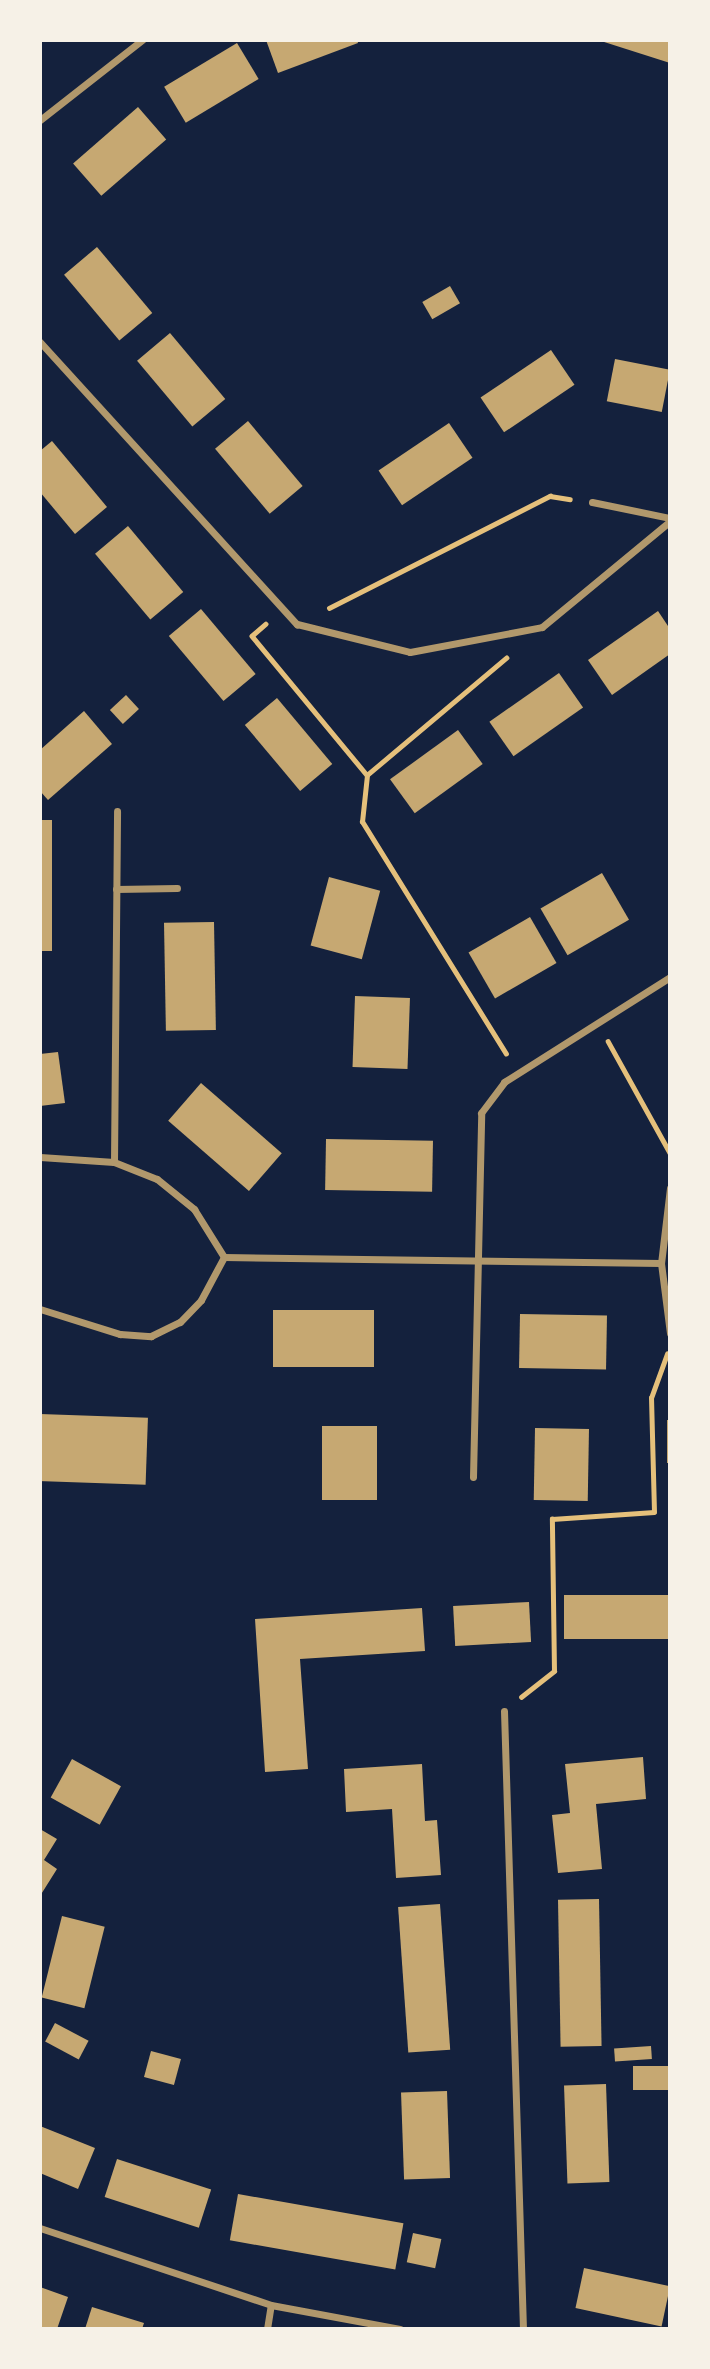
<!DOCTYPE html>
<html>
<head>
<meta charset="utf-8">
<style>
	body { margin:0 }
	#map { position:relative; width:710px; height:2369px; overflow:hidden; background:#14213d; font-family:"Nunito Sans",sans-serif }
	div>[style] { position:absolute }
	[style*='--x'] { left:calc(var(--x)*1px); top:calc(var(--y)*1px); width:calc(var(--w)*1px); rotate:calc(var(--a)*1deg) }
	.building>* { inset:0; background:#c6a872; transform-origin:0 0 }
	.path>* { height:4.5px; margin:-2.25px; padding:0 2.25px; transform-origin:2.25px; border-radius:2.25px; background:#e5c07b }
	.minor>* { height:7px; margin:-3.5px; padding:0 3.5px; transform-origin:3.5px; border-radius:3.5px; background:#b1986c }
	span { translate:-50% -50%; white-space:nowrap; text-align:center; line-height:1.15; -webkit-text-stroke:7px #f6f1e7; paint-order:stroke }
	.frame { position:absolute; inset:0; border:42px solid #f6f1e7; pointer-events:none }
</style>
</head>
<body>
<div id="map">
	<div class="building">
		<div style="clip-path:polygon(266px 40px,357px 40px,358px 43px,278px 73px)"></div>
		<div style="clip-path:polygon(670px 40px,670px 63px,601px 41px,601px 40px)"></div>
		<div style="left:237px;top:43px;width:42px;height:85px;rotate:59deg"></div>
		<div style="left:138px;top:107px;width:43px;height:86px;rotate:49deg"></div>
		<div style="left:97px;top:247px;width:86px;height:43px;rotate:50deg"></div>
		<div style="left:450px;top:286px;width:20px;height:32px;rotate:60deg"></div>
		<div style="left:170px;top:333px;width:86px;height:43px;rotate:50deg"></div>
		<div style="left:551px;top:350px;width:42px;height:85px;rotate:56deg"></div>
		<div style="left:615px;top:359px;width:56px;height:43px;rotate:11deg"></div>
		<div style="left:248px;top:421px;width:85px;height:43px;rotate:50deg"></div>
		<div style="left:449px;top:423px;width:42px;height:85px;rotate:56deg"></div>
		<div style="clip-path:polygon(52px 441px,107px 507px,75px 534px,40px 492px,40px 451px)"></div>
		<div style="left:128px;top:526px;width:86px;height:43px;rotate:50deg"></div>
		<div style="left:201px;top:609px;width:85px;height:42px;rotate:50deg"></div>
		<div style="clip-path:polygon(658px 611px,670px 629px,670px 654px,612px 695px,588px 660px)"></div>
		<div style="left:559px;top:673px;width:42px;height:85px;rotate:55deg"></div>
		<div style="left:126px;top:695px;width:19px;height:22px;rotate:47deg"></div>
		<div style="left:277px;top:698px;width:86px;height:42px;rotate:50deg"></div>
		<div style="clip-path:polygon(84px 711px,112px 744px,48px 800px,40px 791px,40px 750px)"></div>
		<div style="left:458px;top:730px;width:42px;height:84px;rotate:54deg"></div>
		<div style="left:40px;top:820px;width:12px;height:131px"></div>
		<div style="left:602px;top:873px;width:54px;height:71px;rotate:60deg"></div>
		<div style="left:329px;top:877px;width:53px;height:71px;rotate:15deg"></div>
		<div style="left:530px;top:917px;width:53px;height:71px;rotate:60deg"></div>
		<div style="left:214px;top:922px;width:108px;height:50px;rotate:89deg"></div>
		<div style="left:355px;top:996px;width:55px;height:71px;rotate:2deg"></div>
		<div style="clip-path:polygon(58px 1052px,65px 1103px,40px 1106px,40px 1054px)"></div>
		<div style="left:201px;top:1083px;width:107px;height:50px;rotate:41deg"></div>
		<div style="left:326px;top:1139px;width:107px;height:51px;rotate:1deg"></div>
		<div style="left:374px;top:1310px;width:57px;height:101px;rotate:90deg"></div>
		<div style="left:520px;top:1314px;width:87px;height:54px;rotate:1deg"></div>
		<div style="left:40px;top:1414px;width:108px;height:67px;rotate:2deg"></div>
		<div style="left:667px;top:1420px;width:3px;height:43px"></div>
		<div style="left:322px;top:1426px;width:55px;height:74px"></div>
		<div style="left:535px;top:1428px;width:54px;height:72px;rotate:1deg"></div>
		<div style="left:670px;top:1595px;width:44px;height:106px;rotate:90deg"></div>
		<div style="left:529px;top:1602px;width:40px;height:76px;rotate:87deg"></div>
		<div style="clip-path:polygon(422px 1608px,425px 1651px,300px 1659px,308px 1769px,265px 1772px,255px 1619px)"></div>
		<div style="clip-path:polygon(643px 1757px,646px 1799px,596px 1804px,602px 1869px,558px 1873px,552px 1815px,570px 1813px,565px 1764px)"></div>
		<div style="left:72px;top:1759px;width:56px;height:44px;rotate:29deg"></div>
		<div style="clip-path:polygon(422px 1764px,425px 1821px,437px 1820px,441px 1875px,396px 1878px,392px 1809px,346px 1812px,344px 1769px)"></div>
		<div style="clip-path:polygon(40px 1829px,57px 1839px,44px 1860px,57px 1869px,40px 1896px)"></div>
		<div style="left:599px;top:1899px;width:147px;height:41px;rotate:89deg"></div>
		<div style="left:440px;top:1904px;width:146px;height:42px;rotate:86deg"></div>
		<div style="left:62px;top:1916px;width:44px;height:84px;rotate:14deg"></div>
		<div style="left:55px;top:2023px;width:38px;height:21px;rotate:28deg"></div>
		<div style="left:651px;top:2046px;width:13px;height:37px;rotate:86deg"></div>
		<div style="left:151px;top:2051px;width:31px;height:27px;rotate:15deg"></div>
		<div style="left:670px;top:2066px;width:24px;height:37px;rotate:90deg"></div>
		<div style="left:606px;top:2084px;width:98px;height:42px;rotate:88deg"></div>
		<div style="left:447px;top:2091px;width:87px;height:46px;rotate:88deg"></div>
		<div style="clip-path:polygon(40px 2126px,95px 2148px,78px 2189px,40px 2173px)"></div>
		<div style="left:117px;top:2159px;width:99px;height:40px;rotate:18deg"></div>
		<div style="left:238px;top:2194px;width:168px;height:47px;rotate:10deg"></div>
		<div style="left:413px;top:2233px;width:29px;height:30px;rotate:12deg"></div>
		<div style="left:584px;top:2268px;width:88px;height:41px;rotate:12deg"></div>
		<div style="clip-path:polygon(40px 2287px,68px 2297px,57px 2329px,40px 2329px)"></div>
		<div style="clip-path:polygon(92px 2307px,144px 2323px,142px 2329px,85px 2329px)"></div>
	</div>
	<div class="path">
		<div style="--x:329;--y:608;--w:248;--a:-26.9"></div>
		<div style="--x:550;--y:496;--w:20;--a:9"></div>
		<div style="--x:266;--y:624;--w:18;--a:139"></div>
		<div style="--x:252;--y:636;--w:180;--a:50.4"></div>
		<div style="--x:608;--y:1041;--w:128;--a:61"></div>
		<div style="--x:506;--y:1054;--w:273;--a:-121.8"></div>
		<div style="--x:362;--y:822;--w:47;--a:-83.9"></div>
		<div style="--x:367;--y:775;--w:182;--a:-40.1"></div>
		<div style="--x:521;--y:1697;--w:42;--a:-38.2"></div>
		<div style="--x:554;--y:1671;--w:152;--a:-90.8"></div>
		<div style="--x:552;--y:1519;--w:102;--a:-3.9"></div>
		<div style="--x:654;--y:1512;--w:114;--a:-91.5"></div>
		<div style="--x:651;--y:1398;--w:47;--a:-70"></div>
	</div>
	<div class="minor">
		<div style="--x:40;--y:120;--w:130;--a:-38.1"></div>
		<div style="--x:40;--y:342;--w:382;--a:47.7"></div>
		<div style="--x:297;--y:624;--w:116;--a:13.9"></div>
		<div style="--x:410;--y:652;--w:134;--a:-10.7"></div>
		<div style="--x:542;--y:627;--w:166;--a:-39.6"></div>
		<div style="--x:592;--y:502;--w:80;--a:11.6"></div>
		<div style="--x:116;--y:889;--w:61;--a:-0.9"></div>
		<div style="--x:40;--y:1157;--w:74;--a:3.9"></div>
		<div style="--x:114;--y:1162;--w:46;--a:21.6"></div>
		<div style="--x:157;--y:1179;--w:48;--a:39"></div>
		<div style="--x:194;--y:1209;--w:57;--a:58"></div>
		<div style="--x:224;--y:1257;--w:437;--a:0.8"></div>
		<div style="--x:114;--y:1162;--w:351;--a:-89.5"></div>
		<div style="--x:670;--y:1188;--w:76;--a:96.8"></div>
		<div style="--x:661;--y:1263;--w:71;--a:82.7"></div>
		<div style="--x:40;--y:1309;--w:84;--a:17.4"></div>
		<div style="--x:120;--y:1334;--w:31;--a:4"></div>
		<div style="--x:151;--y:1336;--w:32;--a:-26"></div>
		<div style="--x:180;--y:1322;--w:30;--a:-46"></div>
		<div style="--x:201;--y:1300;--w:49;--a:-61.9"></div>
		<div style="--x:473;--y:1477;--w:364;--a:-88.7"></div>
		<div style="--x:481;--y:1113;--w:39;--a:-53"></div>
		<div style="--x:504;--y:1082;--w:196;--a:-32.3"></div>
		<div style="--x:504;--y:1711;--w:618;--a:88.24"></div>
		<div style="--x:40;--y:2228;--w:243;--a:18.4"></div>
		<div style="--x:271;--y:2305;--w:131;--a:10.5"></div>
		<div style="--x:267;--y:2329;--w:24;--a:-81"></div>
	</div>
	<div class="frame"></div>
</div>
</body>
</html>
